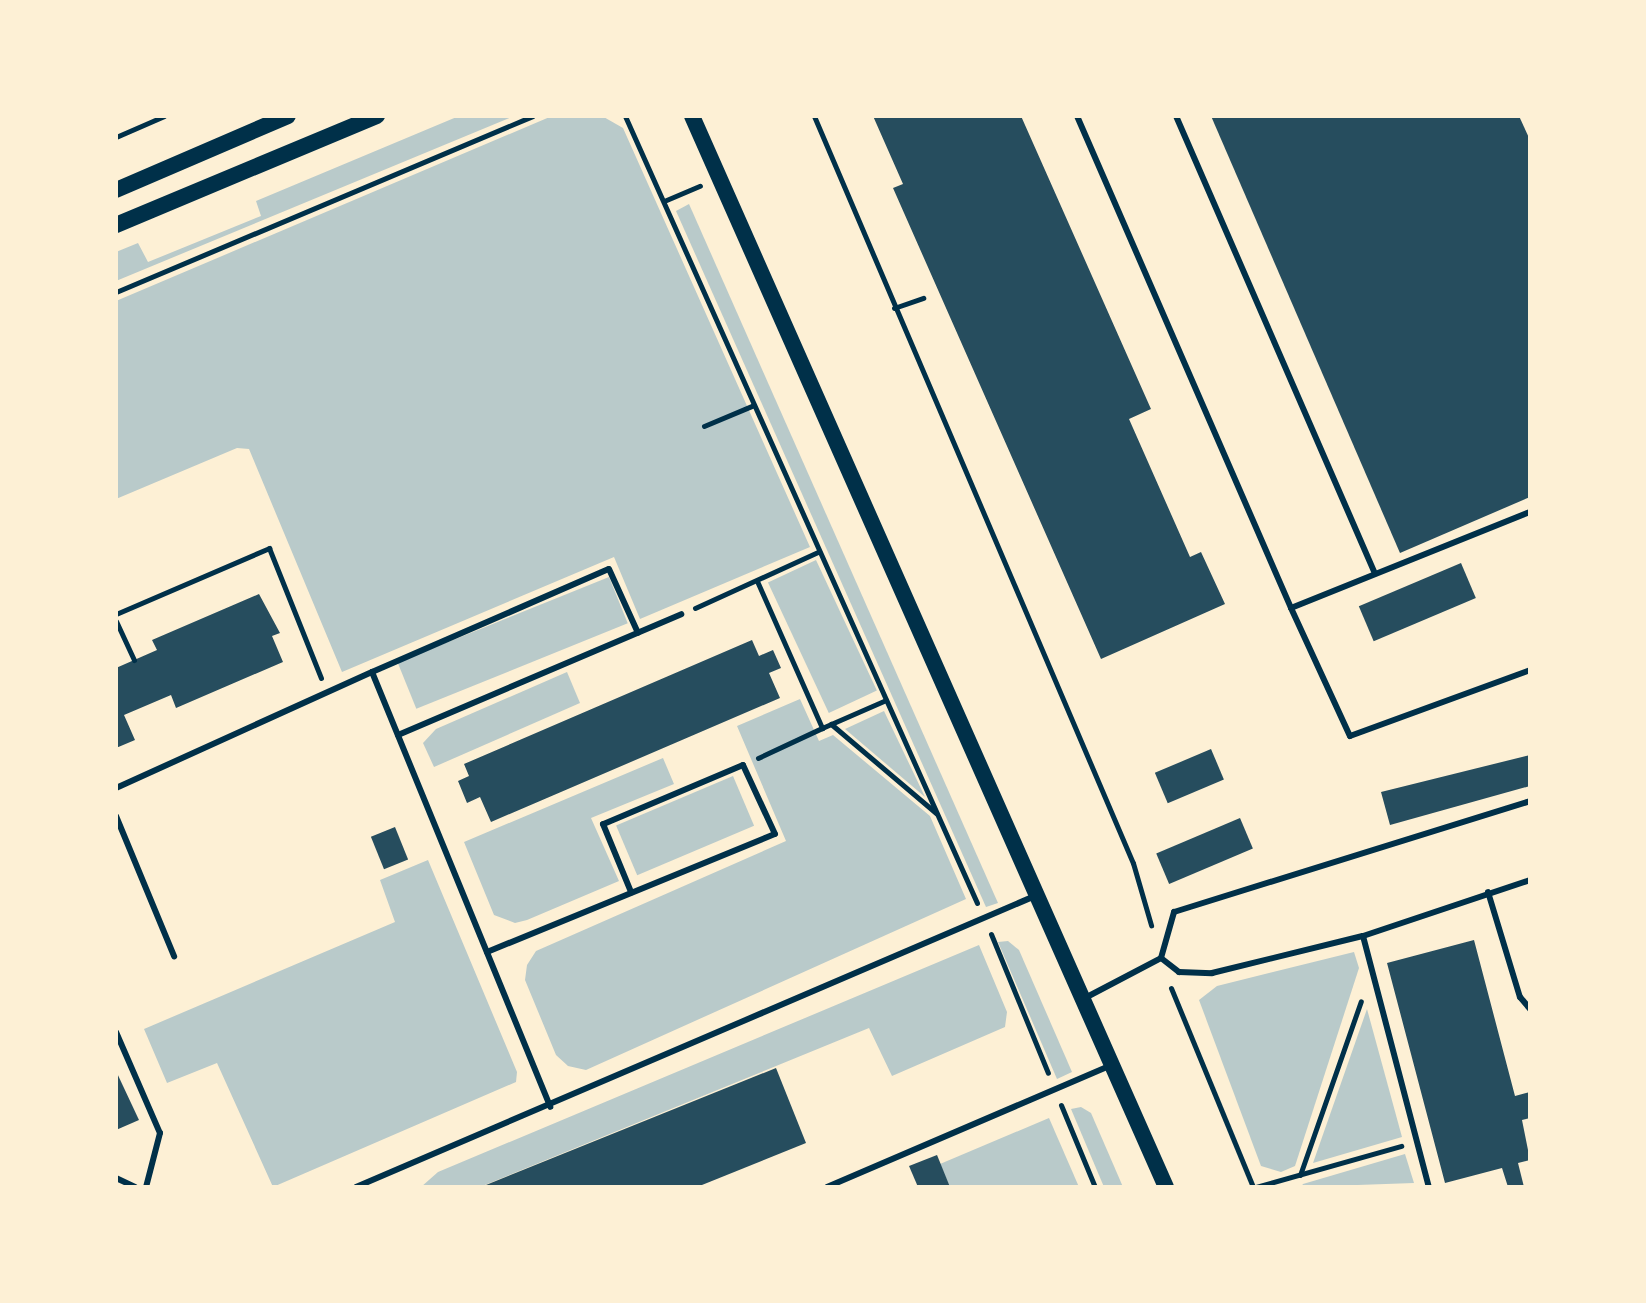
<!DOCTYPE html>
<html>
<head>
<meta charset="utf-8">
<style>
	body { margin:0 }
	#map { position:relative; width:1646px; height:1303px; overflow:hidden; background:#fdf0d5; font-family:Rubik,sans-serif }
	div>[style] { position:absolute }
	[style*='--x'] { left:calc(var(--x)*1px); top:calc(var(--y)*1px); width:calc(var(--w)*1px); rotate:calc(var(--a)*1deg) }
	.green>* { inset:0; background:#b9caca; transform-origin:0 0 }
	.building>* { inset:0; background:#264d5e; transform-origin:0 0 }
	.path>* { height:5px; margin:-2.5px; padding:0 2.5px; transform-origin:2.5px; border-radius:2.5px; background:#003049 }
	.service>* { height:6px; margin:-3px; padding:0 3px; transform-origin:3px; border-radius:3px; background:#003049 }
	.secondary>* { height:16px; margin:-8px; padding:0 8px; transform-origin:8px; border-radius:8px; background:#003049 }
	span { translate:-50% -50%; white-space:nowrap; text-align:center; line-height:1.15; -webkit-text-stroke:6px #fdf0d5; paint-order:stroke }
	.frame { position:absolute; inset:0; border:118px solid #fdf0d5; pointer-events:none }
</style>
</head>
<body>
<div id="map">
	<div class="green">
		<div style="clip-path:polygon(459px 116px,514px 116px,116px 281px,116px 252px,138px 243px,148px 262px,261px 216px,256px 201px)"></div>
		<div style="clip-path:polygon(552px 116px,602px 116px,623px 128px,810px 547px,640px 619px,614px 557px,342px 672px,249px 449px,237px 448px,116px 499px,116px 301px)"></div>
		<div style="clip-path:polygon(689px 204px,998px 903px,986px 907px,676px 211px)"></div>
		<div style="left:816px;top:560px;width:144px;height:53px;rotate:65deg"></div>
		<div style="left:609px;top:577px;width:50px;height:228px;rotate:68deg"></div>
		<div style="clip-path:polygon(567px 672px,580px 703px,434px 767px,423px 743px,436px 729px)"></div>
		<div style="clip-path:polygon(800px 699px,819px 741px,833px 735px,930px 816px,966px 899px,586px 1070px,568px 1066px,556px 1055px,525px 980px,527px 965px,536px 951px,786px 841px,737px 726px)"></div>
		<div style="clip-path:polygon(884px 711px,925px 797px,845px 729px)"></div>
		<div style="clip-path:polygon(663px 758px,674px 784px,591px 818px,619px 881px,527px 920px,515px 923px,494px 915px,464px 842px)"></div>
		<div style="left:733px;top:776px;width:54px;height:127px;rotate:67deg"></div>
		<div style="clip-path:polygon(428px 860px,517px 1072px,516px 1082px,273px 1187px,217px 1063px,167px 1083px,144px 1029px,395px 922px,380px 880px)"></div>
		<div style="clip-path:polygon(1008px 941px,1019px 950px,1072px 1072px,1057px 1079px,998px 942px)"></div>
		<div style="clip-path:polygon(979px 945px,1007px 1012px,1005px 1027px,892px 1076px,869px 1028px,480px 1187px,421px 1187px,438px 1172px)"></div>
		<div style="clip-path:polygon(1354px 952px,1359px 968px,1295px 1166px,1281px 1172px,1261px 1166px,1199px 1000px,1217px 986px)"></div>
		<div style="clip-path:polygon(1367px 1009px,1402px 1137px,1313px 1163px)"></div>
		<div style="clip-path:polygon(1081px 1107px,1091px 1113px,1123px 1187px,1104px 1187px,1071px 1109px)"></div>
		<div style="clip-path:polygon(1049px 1118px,1079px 1187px,950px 1187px,940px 1164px)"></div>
		<div style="clip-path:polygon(1405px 1154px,1414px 1183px,1301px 1187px,1303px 1184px)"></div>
	</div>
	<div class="building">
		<div style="clip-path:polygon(873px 116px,1021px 116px,1151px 409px,1129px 419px,1190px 557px,1201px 552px,1225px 604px,1101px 659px,893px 188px,903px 184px)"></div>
		<div style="clip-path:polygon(1211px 116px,1519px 116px,1530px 140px,1530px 497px,1400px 553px)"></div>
		<div style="left:1461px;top:563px;width:38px;height:111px;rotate:67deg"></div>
		<div style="clip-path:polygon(259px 594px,280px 633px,272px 636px,283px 662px,176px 708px,171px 695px,124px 715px,135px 740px,116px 748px,116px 668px,157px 650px,152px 640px)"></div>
		<div style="clip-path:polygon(752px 640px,759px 656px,773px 650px,781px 668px,769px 673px,780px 698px,491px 822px,480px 797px,467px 803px,458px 781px,469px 776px,464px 764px)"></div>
		<div style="left:1211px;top:749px;width:33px;height:61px;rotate:67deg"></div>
		<div style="clip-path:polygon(1530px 755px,1530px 786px,1390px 825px,1381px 792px)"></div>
		<div style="left:1240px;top:818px;width:33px;height:91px;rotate:67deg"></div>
		<div style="left:395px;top:827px;width:35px;height:26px;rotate:68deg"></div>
		<div style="clip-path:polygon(1474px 940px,1515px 1096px,1530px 1092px,1530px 1118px,1522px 1120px,1530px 1160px,1518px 1163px,1524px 1187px,1508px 1187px,1502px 1168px,1445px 1183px,1387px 963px)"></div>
		<div style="clip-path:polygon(776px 1068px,806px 1143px,697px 1187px,481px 1187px)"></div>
		<div style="clip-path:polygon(116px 1071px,139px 1120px,116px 1130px)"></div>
		<div style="clip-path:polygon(937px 1155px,950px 1187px,918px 1187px,909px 1166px)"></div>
	</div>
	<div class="path">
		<div style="--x:625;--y:116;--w:862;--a:65.9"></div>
		<div style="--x:814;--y:116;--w:812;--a:66.88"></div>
		<div style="--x:1133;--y:863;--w:65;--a:73.8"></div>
		<div style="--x:116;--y:137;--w:52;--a:-23.6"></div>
		<div style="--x:664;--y:201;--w:39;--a:-23"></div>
		<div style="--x:116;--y:292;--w:452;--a:-22.9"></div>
		<div style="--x:894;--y:308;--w:31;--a:-19"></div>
		<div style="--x:704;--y:426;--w:54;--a:-22.8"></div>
		<div style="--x:757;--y:581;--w:161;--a:66.1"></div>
		<div style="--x:822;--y:728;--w:10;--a:-24"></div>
		<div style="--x:695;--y:608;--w:135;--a:-24.5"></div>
		<div style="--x:116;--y:614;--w:167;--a:-23.3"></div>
		<div style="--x:269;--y:548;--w:140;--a:68.2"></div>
		<div style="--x:116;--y:621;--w:43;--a:65.2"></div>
		<div style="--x:886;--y:700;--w:60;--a:156.4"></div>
		<div style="--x:831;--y:724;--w:138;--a:40.3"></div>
		<div style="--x:758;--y:758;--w:71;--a:-25.1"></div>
		<div style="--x:991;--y:934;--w:150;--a:67.7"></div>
		<div style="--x:1171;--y:988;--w:215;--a:67.6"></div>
		<div style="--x:1061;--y:1105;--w:89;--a:67.5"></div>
		<div style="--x:1300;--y:1175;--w:184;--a:-70.7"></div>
		<div style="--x:1256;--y:1187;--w:151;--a:-15.8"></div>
	</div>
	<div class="service">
		<div style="--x:1077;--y:116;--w:537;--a:66.49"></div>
		<div style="--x:1291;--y:608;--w:258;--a:-21.9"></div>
		<div style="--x:1176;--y:116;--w:499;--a:66.5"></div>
		<div style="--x:1291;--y:608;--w:141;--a:65.3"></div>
		<div style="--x:1350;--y:736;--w:192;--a:-20.1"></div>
		<div style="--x:372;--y:672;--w:258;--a:-23.5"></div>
		<div style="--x:609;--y:569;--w:70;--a:65.6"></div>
		<div style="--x:398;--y:735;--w:308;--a:-23.1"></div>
		<div style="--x:116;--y:788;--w:281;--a:-24.4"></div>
		<div style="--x:372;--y:672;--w:470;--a:67.7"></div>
		<div style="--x:116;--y:816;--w:152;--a:67.5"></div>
		<div style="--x:1488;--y:892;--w:110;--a:73.1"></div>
		<div style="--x:1520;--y:997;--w:16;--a:50"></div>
		<div style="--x:1363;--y:936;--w:260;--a:75.3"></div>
		<div style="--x:487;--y:952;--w:311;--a:-22.3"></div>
		<div style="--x:775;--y:834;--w:76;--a:-114.9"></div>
		<div style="--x:743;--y:765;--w:152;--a:157.1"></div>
		<div style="--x:603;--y:824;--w:74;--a:67.6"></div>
		<div style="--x:1161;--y:958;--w:23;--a:38"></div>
		<div style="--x:1179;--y:972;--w:33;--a:2"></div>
		<div style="--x:1212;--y:973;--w:155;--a:-13.8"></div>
		<div style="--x:1363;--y:936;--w:176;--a:-18.5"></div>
		<div style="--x:1083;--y:999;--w:88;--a:-27.7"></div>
		<div style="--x:1161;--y:958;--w:48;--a:-74.2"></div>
		<div style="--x:1174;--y:912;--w:373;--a:-17.3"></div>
		<div style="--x:116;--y:1032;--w:110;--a:66.5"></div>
		<div style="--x:160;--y:1133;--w:56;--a:104.5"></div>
		<div style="--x:116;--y:1178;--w:21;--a:25"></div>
		<div style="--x:356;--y:1187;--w:739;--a:-23.2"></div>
		<div style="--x:827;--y:1187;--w:309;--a:-23.2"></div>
	</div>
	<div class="secondary">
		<div style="--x:692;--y:116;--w:1171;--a:66.13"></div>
		<div style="--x:116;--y:190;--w:187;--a:-23.3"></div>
		<div style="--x:116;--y:225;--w:283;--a:-22.7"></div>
	</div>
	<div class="frame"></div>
</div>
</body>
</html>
